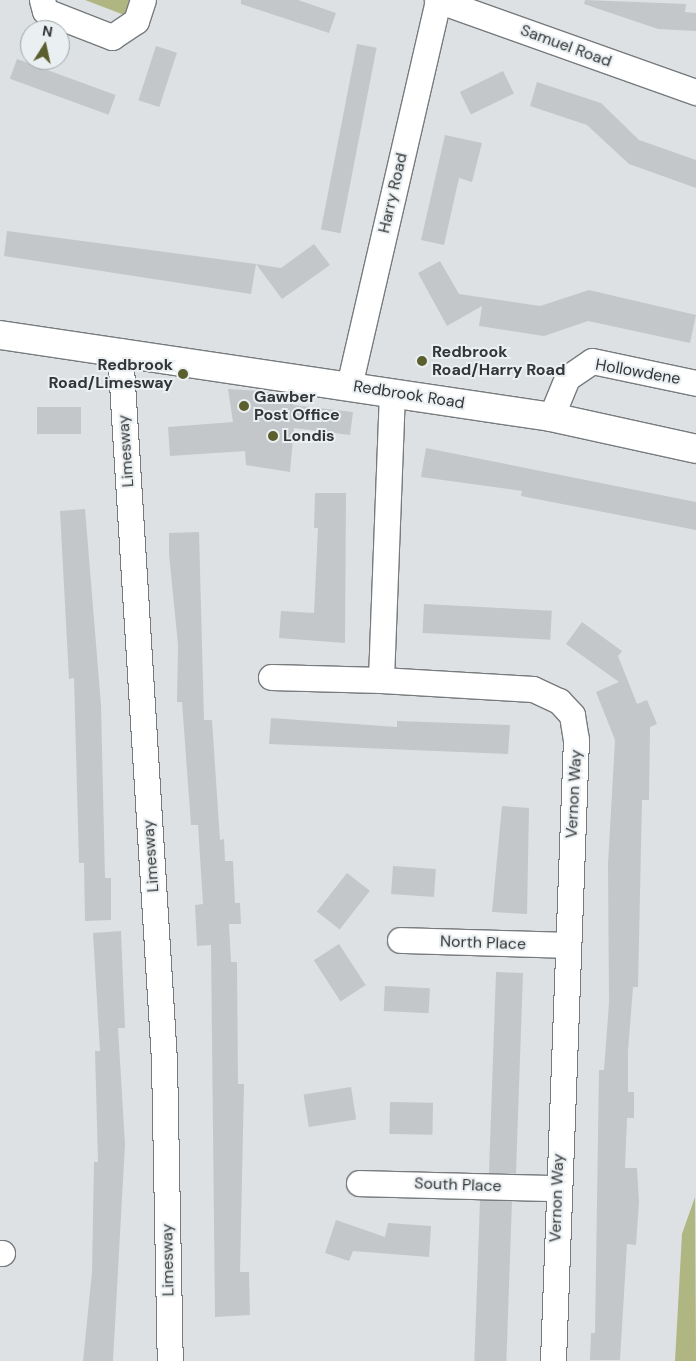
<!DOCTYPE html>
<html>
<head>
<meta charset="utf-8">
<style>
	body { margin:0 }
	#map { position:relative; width:696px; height:1361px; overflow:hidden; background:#dde1e4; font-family:"DM Sans",sans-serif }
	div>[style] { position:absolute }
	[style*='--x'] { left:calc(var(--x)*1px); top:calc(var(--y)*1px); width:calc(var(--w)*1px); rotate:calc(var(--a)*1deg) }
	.green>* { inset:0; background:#b0b682 }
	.building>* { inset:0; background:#c3c7ca; transform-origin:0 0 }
	.roads { filter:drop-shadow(1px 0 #777b7d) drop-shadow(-1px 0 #777b7d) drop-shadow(0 1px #777b7d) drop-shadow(0 -1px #777b7d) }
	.minor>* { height:25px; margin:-12.5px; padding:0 12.5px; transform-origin:12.5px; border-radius:12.5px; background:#fff }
	.tertiary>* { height:28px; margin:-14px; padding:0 14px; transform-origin:14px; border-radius:14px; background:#fff }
	.dots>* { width:14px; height:14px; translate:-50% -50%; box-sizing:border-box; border:2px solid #eaeff1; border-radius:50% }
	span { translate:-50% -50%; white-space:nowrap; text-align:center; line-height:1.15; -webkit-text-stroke:4px #eaeff1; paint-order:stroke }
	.street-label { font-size:16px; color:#333536 }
	.poi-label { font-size:16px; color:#333536; font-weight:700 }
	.left { translate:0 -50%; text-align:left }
	.right { translate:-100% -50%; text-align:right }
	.north { position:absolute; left:20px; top:20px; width:50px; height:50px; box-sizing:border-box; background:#eaeff1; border:1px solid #a1a5a6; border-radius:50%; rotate:10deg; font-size:14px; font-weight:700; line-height:20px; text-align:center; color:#333536 }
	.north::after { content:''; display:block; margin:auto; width:18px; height:22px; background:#5b5f2d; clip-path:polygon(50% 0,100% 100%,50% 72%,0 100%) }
</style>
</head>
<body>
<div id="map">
	<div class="green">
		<div style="clip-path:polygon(85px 0,133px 0,127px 16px)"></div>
		<div style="clip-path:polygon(695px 1197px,696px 1361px,675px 1361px,682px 1234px)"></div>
	</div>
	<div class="building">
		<div style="clip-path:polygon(241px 0,298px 0,336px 13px,329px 33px,241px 4px)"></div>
		<div style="clip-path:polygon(585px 0,686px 4px,685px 12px,696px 13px,696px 31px,658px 29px,584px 4px)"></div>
		<div style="left:357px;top:44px;width:20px;height:189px;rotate:11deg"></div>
		<div style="left:156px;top:46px;width:22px;height:57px;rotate:18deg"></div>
		<div style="left:17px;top:59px;width:105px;height:21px;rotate:20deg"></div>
		<div style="left:503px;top:71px;width:25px;height:48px;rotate:64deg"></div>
		<div style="clip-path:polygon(537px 82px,601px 103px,639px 140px,696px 160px,696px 188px,629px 164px,587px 125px,530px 106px)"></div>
		<div style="clip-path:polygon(445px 135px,482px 143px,472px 182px,459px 178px,444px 245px,421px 240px)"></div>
		<div style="clip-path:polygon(7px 231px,256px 264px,251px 294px,4px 256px)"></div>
		<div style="clip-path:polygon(314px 244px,330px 265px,282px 299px,256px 264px,281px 268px)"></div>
		<div style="clip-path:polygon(440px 261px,459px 294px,540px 306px,589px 290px,696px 315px,690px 343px,588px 321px,544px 336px,479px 326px,482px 306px,447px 326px,418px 273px)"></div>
		<div style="clip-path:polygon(228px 389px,262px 391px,293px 398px,293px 405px,353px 412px,350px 435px,294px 428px,290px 472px,246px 465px,245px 451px,170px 456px,168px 427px,233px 422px)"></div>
		<div style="left:37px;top:407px;width:44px;height:27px"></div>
		<div style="clip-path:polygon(426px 448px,696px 502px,696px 530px,521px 496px,522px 491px,421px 477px)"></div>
		<div style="clip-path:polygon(315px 493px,346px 493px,345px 643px,279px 638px,281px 611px,314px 613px,318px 528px,314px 528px)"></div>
		<div style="clip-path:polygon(85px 509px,101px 705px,105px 878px,111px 878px,111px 920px,85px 921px,84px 863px,79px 863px,74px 678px,69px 679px,60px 511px)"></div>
		<div style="clip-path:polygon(199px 532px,204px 720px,212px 720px,220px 840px,224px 839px,225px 861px,233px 861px,235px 903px,240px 903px,241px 924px,229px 924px,231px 962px,237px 962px,238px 1084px,244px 1084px,240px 1272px,249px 1272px,250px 1315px,215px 1317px,211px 945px,197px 946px,195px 905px,203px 904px,198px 825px,191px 825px,182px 702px,177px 702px,178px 645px,169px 554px,169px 533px)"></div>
		<div style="left:424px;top:604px;width:128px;height:29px;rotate:3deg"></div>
		<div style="clip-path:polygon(582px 622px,622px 651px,618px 656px,637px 704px,647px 700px,657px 724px,650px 727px,649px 800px,642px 800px,638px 987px,633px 987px,628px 1051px,628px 1092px,634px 1092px,634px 1118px,627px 1118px,625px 1168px,637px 1168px,639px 1202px,636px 1245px,627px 1244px,620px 1360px,590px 1360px,591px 1333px,595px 1333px,599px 1070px,604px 1070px,609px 1003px,608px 864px,615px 740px,596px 692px,619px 682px,566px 644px)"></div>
		<div style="clip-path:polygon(271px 718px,397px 727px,397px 721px,510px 725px,508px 754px,269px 744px)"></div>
		<div style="clip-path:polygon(502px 806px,529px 808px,527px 914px,492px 912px)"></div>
		<div style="left:393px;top:866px;width:43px;height:28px;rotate:4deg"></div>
		<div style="left:347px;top:873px;width:29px;height:49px;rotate:38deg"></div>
		<div style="clip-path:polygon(121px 931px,125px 1028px,118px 1028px,125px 1144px,113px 1361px,83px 1361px,92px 1272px,94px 1162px,98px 1162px,95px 1051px,100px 1051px,93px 933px)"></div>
		<div style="left:339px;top:944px;width:49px;height:30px;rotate:57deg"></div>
		<div style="left:496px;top:972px;width:27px;height:201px;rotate:2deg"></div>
		<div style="left:385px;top:986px;width:45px;height:25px;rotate:3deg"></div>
		<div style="left:351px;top:1087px;width:33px;height:48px;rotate:81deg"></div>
		<div style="left:390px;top:1102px;width:43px;height:32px;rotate:1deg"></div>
		<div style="left:480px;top:1200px;width:32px;height:161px;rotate:2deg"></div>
		<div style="clip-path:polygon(336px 1220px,385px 1237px,388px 1223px,431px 1226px,429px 1257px,353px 1251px,349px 1261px,325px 1253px)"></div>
	</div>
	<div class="roads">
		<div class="minor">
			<div style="--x:42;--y:0;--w:11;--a:75"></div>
			<div style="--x:45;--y:11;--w:72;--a:21.2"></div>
			<div style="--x:112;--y:37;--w:29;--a:-34"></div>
			<div style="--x:136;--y:21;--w:22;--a:-72"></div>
			<div style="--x:437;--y:0;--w:275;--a:19.6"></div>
			<div style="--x:120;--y:351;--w:710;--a:86.45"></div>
			<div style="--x:164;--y:1060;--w:301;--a:88.9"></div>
			<div style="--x:349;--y:386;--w:396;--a:-77"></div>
			<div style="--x:392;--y:392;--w:288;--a:92.2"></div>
			<div style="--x:381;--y:680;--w:152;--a:3.4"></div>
			<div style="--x:533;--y:689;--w:29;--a:25"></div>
			<div style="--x:559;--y:701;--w:19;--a:47"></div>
			<div style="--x:572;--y:715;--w:24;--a:81"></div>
			<div style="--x:576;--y:739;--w:622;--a:92.12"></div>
			<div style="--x:551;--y:417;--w:42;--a:-67.7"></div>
			<div style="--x:567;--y:378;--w:30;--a:-34"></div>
			<div style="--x:592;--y:361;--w:106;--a:11.9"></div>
			<div style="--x:271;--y:677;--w:110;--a:1.6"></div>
			<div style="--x:400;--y:940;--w:167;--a:1.7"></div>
			<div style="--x:359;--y:1183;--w:197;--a:1.5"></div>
			<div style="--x:0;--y:1253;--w:2;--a:0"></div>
		</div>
		<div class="tertiary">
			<div style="--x:0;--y:335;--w:557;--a:8.46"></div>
			<div style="--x:551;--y:417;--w:148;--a:12.4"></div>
		</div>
	</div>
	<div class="dots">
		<div style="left:422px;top:361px;background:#5b5f2d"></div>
		<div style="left:183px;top:374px;background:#5b5f2d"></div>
		<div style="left:244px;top:406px;background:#5b5f2d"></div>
		<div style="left:273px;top:436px;background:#5b5f2d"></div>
	</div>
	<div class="street-label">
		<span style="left:566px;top:46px;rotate:20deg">Samuel Road</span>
		<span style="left:393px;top:193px;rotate:-77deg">Harry Road</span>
		<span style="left:638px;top:372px;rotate:10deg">Hollowdene</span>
		<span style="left:409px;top:395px;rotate:9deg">Redbrook Road</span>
		<span style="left:126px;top:451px;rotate:-94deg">Limesway</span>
		<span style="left:574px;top:794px;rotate:-87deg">Vernon Way</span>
		<span style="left:151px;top:856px;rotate:-94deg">Limesway</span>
		<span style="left:483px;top:943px;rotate:2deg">North Place</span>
		<span style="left:458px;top:1185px;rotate:2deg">South Place</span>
		<span style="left:557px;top:1198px;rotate:-88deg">Vernon Way</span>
		<span style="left:168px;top:1260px;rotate:-91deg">Limesway</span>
	</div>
	<div class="poi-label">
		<span class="left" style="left:432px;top:361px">Redbrook<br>Road/Harry Road</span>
		<span class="right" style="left:173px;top:374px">Redbrook<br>Road/Limesway</span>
		<span class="left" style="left:254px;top:406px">Gawber<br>Post Office</span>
		<span class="left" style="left:283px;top:436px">Londis</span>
	</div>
	<div class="north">N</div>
</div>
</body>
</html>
